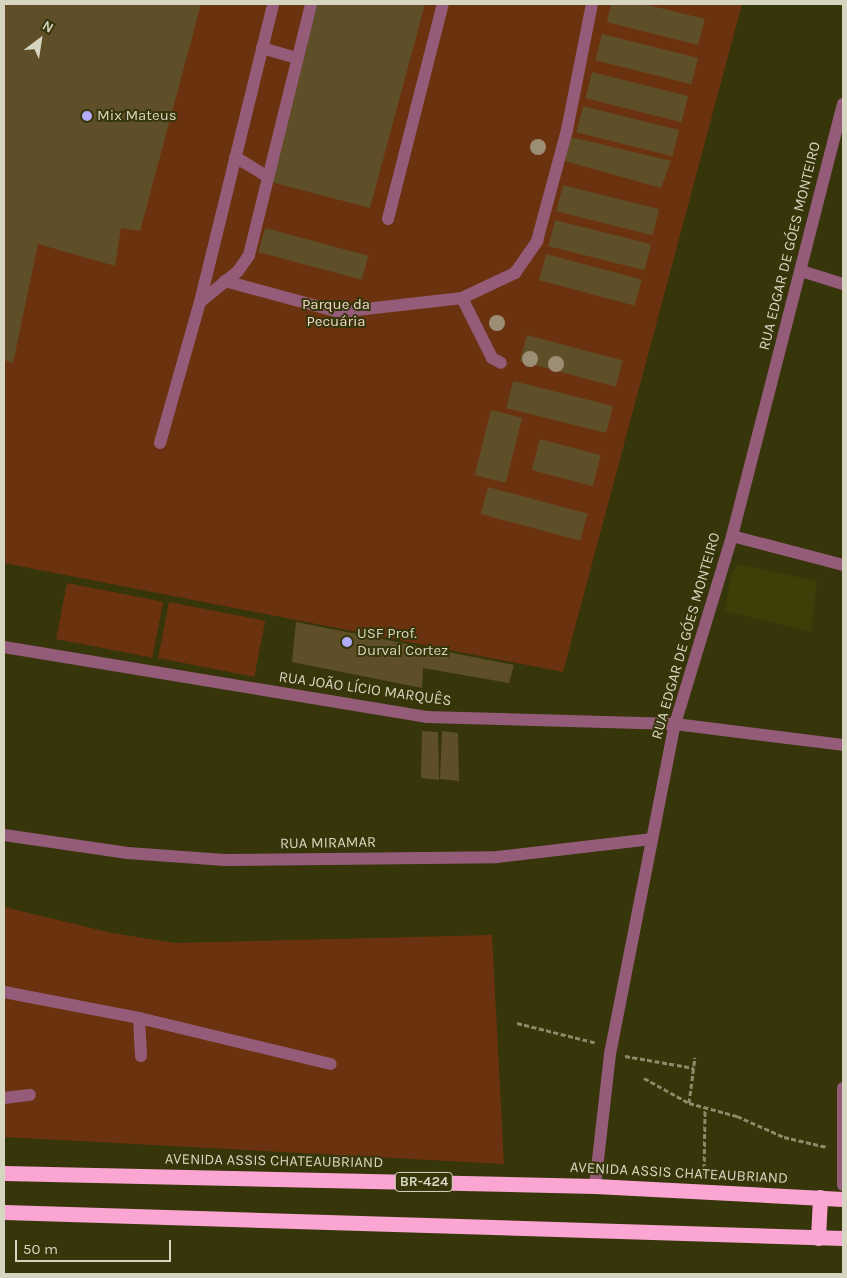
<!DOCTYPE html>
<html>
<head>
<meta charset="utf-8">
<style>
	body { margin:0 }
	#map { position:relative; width:847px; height:1278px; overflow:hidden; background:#37350a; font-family:Karla,sans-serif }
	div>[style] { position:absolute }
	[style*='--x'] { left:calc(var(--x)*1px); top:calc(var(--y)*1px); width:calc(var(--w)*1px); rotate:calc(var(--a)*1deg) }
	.built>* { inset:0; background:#403e08 }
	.green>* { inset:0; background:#6b320f; transform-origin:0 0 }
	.building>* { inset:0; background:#5f4f28; transform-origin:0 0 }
	.path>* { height:3px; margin-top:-1.5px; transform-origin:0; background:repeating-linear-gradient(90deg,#8b8a6a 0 5px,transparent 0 7.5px) }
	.minor>* { height:12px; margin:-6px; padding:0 6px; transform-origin:6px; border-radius:6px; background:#955c7a }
	.highway>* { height:15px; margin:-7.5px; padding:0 7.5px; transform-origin:7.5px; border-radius:7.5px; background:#fba6d2 }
	.trees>* { width:16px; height:16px; margin:-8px; border-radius:50%; background:#9c8e74 }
	.dots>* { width:14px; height:14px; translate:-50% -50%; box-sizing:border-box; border:2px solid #37350a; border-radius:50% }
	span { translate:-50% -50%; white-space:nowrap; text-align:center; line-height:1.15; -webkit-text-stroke:4px #37350a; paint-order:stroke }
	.shield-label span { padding:1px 4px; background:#37350a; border:1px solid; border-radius:4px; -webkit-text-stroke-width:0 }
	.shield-label { font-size:14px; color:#d6d6c0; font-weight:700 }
	.poi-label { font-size:15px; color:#d6d6c0 }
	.left { translate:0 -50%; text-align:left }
	.street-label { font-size:15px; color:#d6d6c0 }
	.park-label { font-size:15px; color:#eed6ca }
	.frame { position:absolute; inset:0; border:5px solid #d6d6c0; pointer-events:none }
	.north { position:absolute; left:15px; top:15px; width:50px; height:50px; -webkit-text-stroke:4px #37350a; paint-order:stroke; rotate:31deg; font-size:14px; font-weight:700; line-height:20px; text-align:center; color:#d6d6c0 }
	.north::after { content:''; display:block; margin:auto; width:18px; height:22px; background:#d6d6c0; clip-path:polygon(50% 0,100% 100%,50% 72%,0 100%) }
	.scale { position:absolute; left:15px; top:1240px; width:156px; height:22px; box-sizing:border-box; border:2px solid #d6d6c0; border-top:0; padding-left:6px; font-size:15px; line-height:18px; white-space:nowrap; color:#d6d6c0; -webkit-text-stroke:4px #37350a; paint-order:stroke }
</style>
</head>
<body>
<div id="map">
	<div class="built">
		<div style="clip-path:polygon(738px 564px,817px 581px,811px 632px,725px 611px,730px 579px)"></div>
	</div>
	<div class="green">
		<div style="clip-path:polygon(4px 4px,742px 4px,563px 672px,4px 563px)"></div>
		<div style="left:67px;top:583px;width:98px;height:57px;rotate:11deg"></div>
		<div style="left:169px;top:602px;width:98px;height:57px;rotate:11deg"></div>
		<div style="clip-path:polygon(4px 907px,112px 933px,175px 943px,492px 935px,504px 1164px,4px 1137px)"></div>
	</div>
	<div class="building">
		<div style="clip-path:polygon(4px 4px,201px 4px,140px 231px,121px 228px,115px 266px,38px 244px,13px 363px,4px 360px)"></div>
		<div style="clip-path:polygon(316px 4px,425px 4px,370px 208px,271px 182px)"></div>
		<div style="clip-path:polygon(611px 4px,644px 4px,705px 19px,698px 45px,607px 22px)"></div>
		<div style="left:602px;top:34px;width:99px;height:27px;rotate:14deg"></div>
		<div style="left:592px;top:72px;width:99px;height:27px;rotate:14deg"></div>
		<div style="left:583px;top:106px;width:99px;height:27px;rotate:14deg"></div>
		<div style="clip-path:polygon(571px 137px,671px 161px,661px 188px,565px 161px)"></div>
		<div style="left:563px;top:185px;width:99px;height:27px;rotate:14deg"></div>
		<div style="left:555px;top:220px;width:99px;height:27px;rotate:14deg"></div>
		<div style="left:265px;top:228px;width:107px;height:25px;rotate:15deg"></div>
		<div style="left:546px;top:254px;width:99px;height:27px;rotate:15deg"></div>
		<div style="left:527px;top:335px;width:99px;height:27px;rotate:15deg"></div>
		<div style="left:513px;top:381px;width:103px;height:28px;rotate:14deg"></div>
		<div style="left:491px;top:410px;width:32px;height:67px;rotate:14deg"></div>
		<div style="left:540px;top:439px;width:63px;height:32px;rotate:15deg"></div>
		<div style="left:488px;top:487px;width:103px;height:28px;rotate:15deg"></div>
		<div style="clip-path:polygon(296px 622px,514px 665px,509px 683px,423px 668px,422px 688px,292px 662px)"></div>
		<div style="clip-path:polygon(422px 731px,438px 732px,439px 780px,421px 778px)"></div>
		<div style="clip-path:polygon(442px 731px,458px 733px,459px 781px,440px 779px)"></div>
	</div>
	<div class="path">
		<div style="--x:517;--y:1023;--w:82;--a:14"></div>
		<div style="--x:625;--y:1056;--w:70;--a:9.9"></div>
		<div style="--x:644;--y:1078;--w:51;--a:29.1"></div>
		<div style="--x:689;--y:1103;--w:50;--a:15.2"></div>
		<div style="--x:737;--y:1116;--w:51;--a:24.1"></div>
		<div style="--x:784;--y:1137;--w:44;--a:13.1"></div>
		<div style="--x:689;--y:1103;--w:46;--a:-82.6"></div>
		<div style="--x:704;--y:1176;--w:67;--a:-89.1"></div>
	</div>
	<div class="minor">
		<div style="--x:262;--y:48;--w:36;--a:16"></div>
		<div style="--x:235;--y:157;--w:37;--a:31"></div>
		<div style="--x:388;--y:219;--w:222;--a:-75.7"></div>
		<div style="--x:801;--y:271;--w:44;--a:17.2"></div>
		<div style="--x:225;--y:281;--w:118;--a:15.2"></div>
		<div style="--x:339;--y:312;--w:124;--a:-6.5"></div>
		<div style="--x:462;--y:298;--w:59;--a:-25.3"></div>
		<div style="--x:515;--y:273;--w:39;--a:-55"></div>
		<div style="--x:537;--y:241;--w:115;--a:-74.9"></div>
		<div style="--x:567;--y:130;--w:128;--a:-78.8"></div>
		<div style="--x:462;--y:298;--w:67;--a:63.4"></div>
		<div style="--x:492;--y:358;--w:10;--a:29"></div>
		<div style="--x:200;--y:302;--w:49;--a:-39.2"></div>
		<div style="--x:238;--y:271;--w:19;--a:-55"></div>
		<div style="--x:249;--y:255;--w:259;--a:-76.1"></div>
		<div style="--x:160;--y:443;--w:147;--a:-74.2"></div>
		<div style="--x:200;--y:302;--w:307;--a:-76.2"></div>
		<div style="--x:732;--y:536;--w:115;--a:14.6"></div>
		<div style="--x:4;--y:647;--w:428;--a:9.4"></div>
		<div style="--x:426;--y:717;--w:249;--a:1.6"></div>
		<div style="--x:675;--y:724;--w:169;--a:7.1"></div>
		<div style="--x:4;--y:835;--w:125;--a:8.3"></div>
		<div style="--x:128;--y:853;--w:97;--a:4.1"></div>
		<div style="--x:225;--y:860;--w:272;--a:-0.6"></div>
		<div style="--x:497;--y:857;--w:156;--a:-6.6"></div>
		<div style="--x:4;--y:992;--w:137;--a:10.9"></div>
		<div style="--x:139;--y:1018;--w:197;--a:13.5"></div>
		<div style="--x:139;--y:1018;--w:38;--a:87"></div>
		<div style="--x:843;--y:1088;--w:97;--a:90"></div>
		<div style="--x:4;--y:1098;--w:26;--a:-7"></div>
		<div style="--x:595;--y:1186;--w:133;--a:-83.5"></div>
		<div style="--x:610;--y:1054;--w:336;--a:-78.9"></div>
		<div style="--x:675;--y:724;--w:196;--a:-73.1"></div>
		<div style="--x:732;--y:536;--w:446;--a:-75.6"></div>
	</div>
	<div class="highway">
		<div style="--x:4;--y:1173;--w:591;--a:1.26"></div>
		<div style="--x:595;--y:1186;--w:248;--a:3"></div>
		<div style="--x:4;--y:1212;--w:839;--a:1.77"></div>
		<div style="--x:818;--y:1238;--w:41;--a:-87.2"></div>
	</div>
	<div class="trees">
		<div style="left:538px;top:147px"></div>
		<div style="left:497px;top:323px"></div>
		<div style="left:530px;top:359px"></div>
		<div style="left:556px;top:364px"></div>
	</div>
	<div class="dots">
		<div style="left:87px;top:116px;background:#b3adf9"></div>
		<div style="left:347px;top:642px;background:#b3adf9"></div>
	</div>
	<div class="shield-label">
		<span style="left:424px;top:1182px">BR-424</span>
	</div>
	<div class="poi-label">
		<span class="left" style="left:97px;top:116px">Mix Mateus</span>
		<span class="left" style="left:357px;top:642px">USF Prof.<br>Durval Cortez</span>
	</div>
	<div class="street-label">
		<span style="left:790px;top:246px;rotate:-76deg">RUA EDGAR DE GÓES MONTEIRO</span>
		<span style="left:686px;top:636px;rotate:-74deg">RUA EDGAR DE GÓES MONTEIRO</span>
		<span style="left:365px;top:689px;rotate:8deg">RUA JOÃO LÍCIO MARQUÊS</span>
		<span style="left:328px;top:843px;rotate:-1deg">RUA MIRAMAR</span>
		<span style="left:274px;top:1161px;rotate:1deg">AVENIDA ASSIS CHATEAUBRIAND</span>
		<span style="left:679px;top:1173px;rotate:3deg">AVENIDA ASSIS CHATEAUBRIAND</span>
	</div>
	<div class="park-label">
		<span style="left:336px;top:313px">Parque da<br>Pecuária</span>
	</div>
	<div class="frame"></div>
	<div class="north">N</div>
	<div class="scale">50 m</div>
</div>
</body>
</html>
